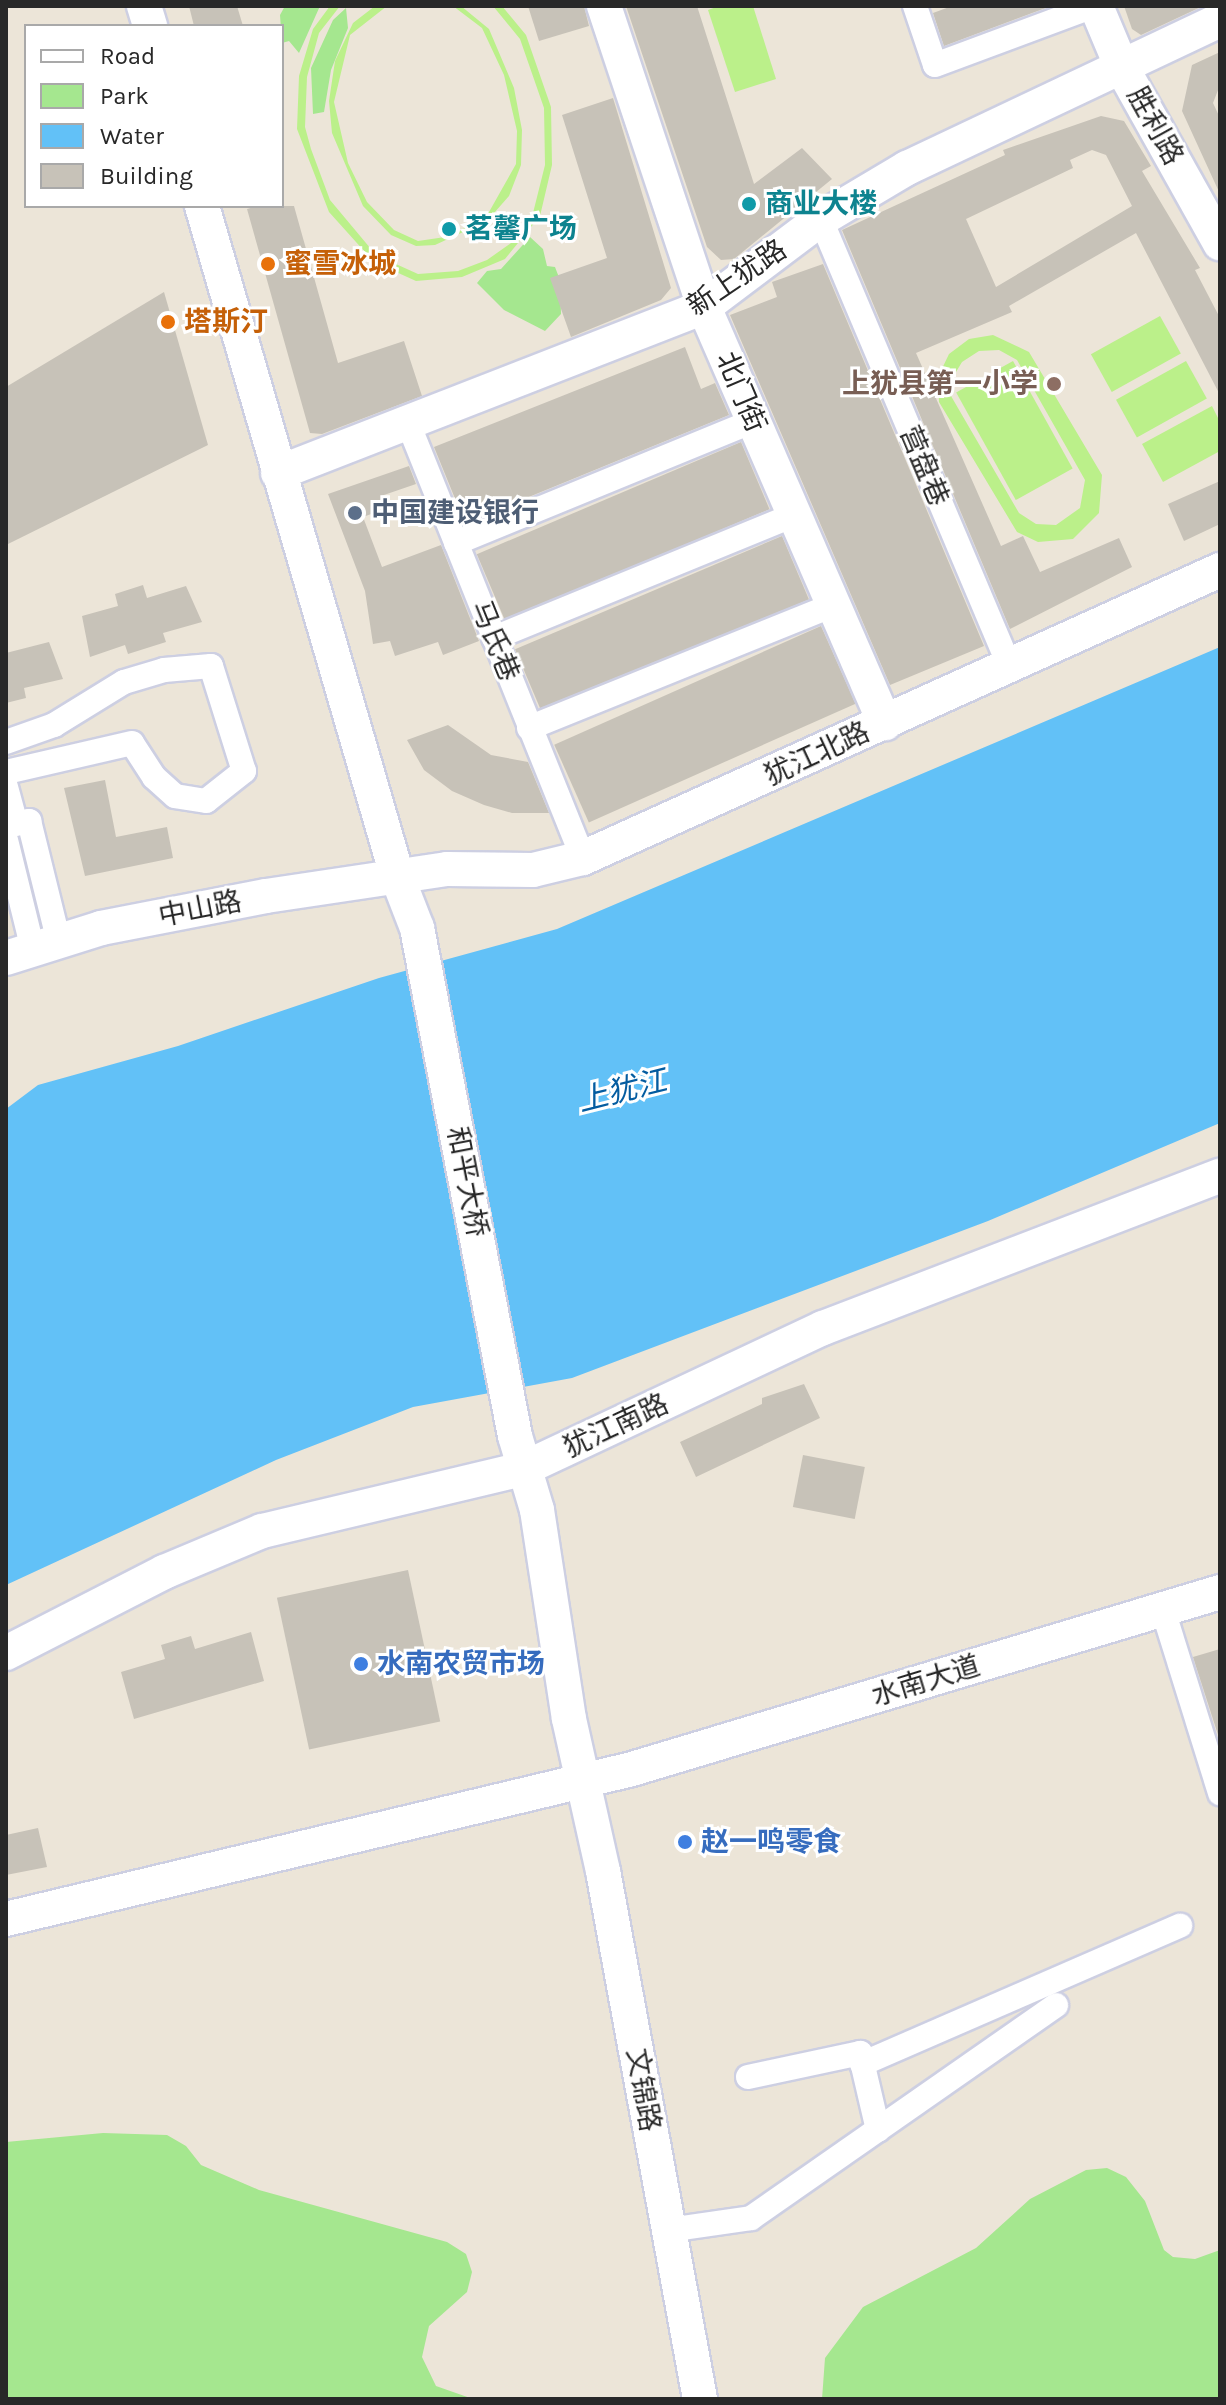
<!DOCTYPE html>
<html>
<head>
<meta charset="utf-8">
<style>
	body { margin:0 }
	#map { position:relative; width:1226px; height:2405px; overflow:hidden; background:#ece5d8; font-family:Karla,"Noto Sans SC",sans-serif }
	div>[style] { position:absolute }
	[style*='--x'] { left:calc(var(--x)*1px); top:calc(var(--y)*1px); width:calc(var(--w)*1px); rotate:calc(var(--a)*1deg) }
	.green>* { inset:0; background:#a5e78f }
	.pitch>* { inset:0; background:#bbf08a; transform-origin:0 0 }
	.water>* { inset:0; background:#62c1f7 }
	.building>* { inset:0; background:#c7c2b8; transform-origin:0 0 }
	.roads { filter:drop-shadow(2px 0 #cdcfe2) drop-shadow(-2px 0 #cdcfe2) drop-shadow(0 2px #cdcfe2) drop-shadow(0 -2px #cdcfe2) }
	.street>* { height:24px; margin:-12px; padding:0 12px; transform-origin:12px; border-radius:12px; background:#fff }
	.secondary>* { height:34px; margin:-17px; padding:0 17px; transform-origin:17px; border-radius:17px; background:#fff }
	.dots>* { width:22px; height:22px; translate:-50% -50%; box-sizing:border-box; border:4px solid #fff; border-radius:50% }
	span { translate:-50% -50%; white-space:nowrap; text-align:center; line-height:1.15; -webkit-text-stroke:6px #fff; paint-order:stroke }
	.street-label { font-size:28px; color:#282828 }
	.culture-label { font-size:28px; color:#0d838f; font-weight:700 }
	.left { translate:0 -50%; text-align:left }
	.food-label { font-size:28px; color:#c56008; font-weight:700 }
	.education-label { font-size:28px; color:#785e54; font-weight:700 }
	.right { translate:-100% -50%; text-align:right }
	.service-label { font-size:28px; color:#4e5e75; font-weight:700 }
	.shop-label { font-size:28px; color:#366cbe; font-weight:700 }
	.water-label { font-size:30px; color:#045ca0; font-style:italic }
	.frame { position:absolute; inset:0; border:8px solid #282828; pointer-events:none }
	.legend { position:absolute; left:24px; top:24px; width:260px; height:184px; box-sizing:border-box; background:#fff; border:2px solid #a9a9a9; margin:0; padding:10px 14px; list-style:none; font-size:24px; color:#282828 }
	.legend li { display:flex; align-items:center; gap:16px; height:40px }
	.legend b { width:40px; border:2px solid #a9a9a9 }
</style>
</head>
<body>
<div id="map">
	<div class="green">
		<div style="clip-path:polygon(285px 6px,320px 6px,299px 53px,289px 41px,282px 43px,280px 15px)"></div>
		<div style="clip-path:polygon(346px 8px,348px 28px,331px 70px,324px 112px,313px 114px,311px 68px,333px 20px)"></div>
		<div style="clip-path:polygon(530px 237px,543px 249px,547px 266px,555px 267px,560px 280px,561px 314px,545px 331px,504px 310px,477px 283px,487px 271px,501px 269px)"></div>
		<div style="clip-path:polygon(103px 2133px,167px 2135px,186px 2146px,201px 2165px,259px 2190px,447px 2242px,466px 2254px,472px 2272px,467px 2292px,429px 2326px,422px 2357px,436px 2386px,473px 2399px,6px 2399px,6px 2142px)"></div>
		<div style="clip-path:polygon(1107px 2168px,1126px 2177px,1145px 2201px,1164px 2250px,1173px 2257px,1195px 2259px,1220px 2250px,1220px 2399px,822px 2399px,825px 2358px,863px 2307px,976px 2248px,1030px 2199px,1086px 2170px)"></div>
	</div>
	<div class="pitch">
		<div style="clip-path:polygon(330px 6px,340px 6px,319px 33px,307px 77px,305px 127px,311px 149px,330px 200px,376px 255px,418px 274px,458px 271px,487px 260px,511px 243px,533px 213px,545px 165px,544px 108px,520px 39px,493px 6px,502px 6px,526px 35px,551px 107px,552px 165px,540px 216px,505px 259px,462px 277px,416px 281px,374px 262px,329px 212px,297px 129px,299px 76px,313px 29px)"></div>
		<div style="clip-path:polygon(375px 6px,387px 6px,350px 35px,334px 102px,348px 163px,367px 202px,394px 230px,418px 241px,452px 236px,489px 212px,516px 164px,517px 131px,504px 75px,482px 28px,453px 6px,461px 6px,489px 29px,514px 88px,522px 130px,521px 165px,509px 196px,487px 221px,435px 245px,416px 246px,391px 235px,363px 206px,332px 133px,329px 101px,335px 61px,353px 23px)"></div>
		<div style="clip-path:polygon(719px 6px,753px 6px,776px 79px,735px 92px,708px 10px)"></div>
		<div style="left:1160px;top:316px;width:43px;height:79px;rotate:61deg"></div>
		<div style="clip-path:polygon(evenodd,993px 335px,1029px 352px,1102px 475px,1099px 513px,1073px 539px,1038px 542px,1017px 532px,939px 402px,938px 377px,949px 354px,969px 339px,993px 335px,999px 350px,1017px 360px,1085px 480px,1080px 508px,1056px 525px,1036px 524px,1019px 513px,951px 396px,953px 377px,962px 362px,979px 351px,999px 350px)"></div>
		<div style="left:1013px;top:361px;width:123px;height:65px;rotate:61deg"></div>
		<div style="left:1186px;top:361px;width:43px;height:80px;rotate:61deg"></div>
		<div style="clip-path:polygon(1212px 406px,1220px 422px,1220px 451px,1163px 482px,1142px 444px)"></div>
	</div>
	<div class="water">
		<div style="clip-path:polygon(1220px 647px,1220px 1123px,988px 1221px,572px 1378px,413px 1407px,276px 1460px,6px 1585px,6px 1109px,38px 1085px,178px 1046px,379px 978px,557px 929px)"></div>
	</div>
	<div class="building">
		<div style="clip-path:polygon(189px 6px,237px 6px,243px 26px,194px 26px)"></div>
		<div style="clip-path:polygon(528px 6px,584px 6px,589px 26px,539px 41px)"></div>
		<div style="clip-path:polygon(626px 6px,697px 6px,754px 184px,802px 148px,832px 179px,734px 259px,721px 260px,707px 247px)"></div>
		<div style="clip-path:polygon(952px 6px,1051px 6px,944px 46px,933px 13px)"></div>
		<div style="clip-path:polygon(1124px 6px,1203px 6px,1141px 35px,1132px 29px)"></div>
		<div style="clip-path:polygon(1220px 52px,1220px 85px,1213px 103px,1220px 118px,1220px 194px,1182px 111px,1192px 65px)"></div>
		<div style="clip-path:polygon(613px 98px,671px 288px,661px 300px,571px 337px,550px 278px,607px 258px,562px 115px)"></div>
		<div style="clip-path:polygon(evenodd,1101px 116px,1124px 121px,1151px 166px,1142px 171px,1200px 268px,1195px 270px,1220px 318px,1220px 395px,1136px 233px,1009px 306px,1012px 312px,916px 353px,1001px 546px,1023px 536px,1040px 572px,1119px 538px,1132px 567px,1010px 629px,842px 230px,1005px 155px,1003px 150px,1101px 116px,1092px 150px,1106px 155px,1132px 206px,996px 287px,966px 219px,1073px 168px,1070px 160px,1092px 150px)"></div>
		<div style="clip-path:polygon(258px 206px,294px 206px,338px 363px,404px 341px,422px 396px,322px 434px,310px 433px,247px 209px)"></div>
		<div style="clip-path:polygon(823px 264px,984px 646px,890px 685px,730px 315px,777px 297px,772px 282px)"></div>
		<div style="clip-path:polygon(164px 292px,208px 445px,6px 545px,6px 387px)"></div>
		<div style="clip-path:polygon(685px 347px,701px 389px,715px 383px,729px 415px,465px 523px,434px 447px)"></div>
		<div style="left:741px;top:442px;width:73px;height:287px;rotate:67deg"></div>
		<div style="clip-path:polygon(409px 466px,416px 484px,381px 496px,385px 509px,363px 517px,382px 567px,441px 545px,479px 641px,443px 655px,438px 642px,395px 656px,390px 641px,373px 644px,365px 591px,328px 494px)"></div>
		<div style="clip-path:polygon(1220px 481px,1220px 524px,1184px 541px,1168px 504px)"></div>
		<div style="left:782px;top:536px;width:69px;height:290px;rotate:67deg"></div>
		<div style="clip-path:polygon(143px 585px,147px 598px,186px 586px,202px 622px,163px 633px,166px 642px,128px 654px,125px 645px,90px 657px,82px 616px,118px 606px,115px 594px)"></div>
		<div style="left:821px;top:626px;width:85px;height:292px;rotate:66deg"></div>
		<div style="clip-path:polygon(49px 642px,63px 679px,24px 688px,26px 698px,6px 703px,6px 653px)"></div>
		<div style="clip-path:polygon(448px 725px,491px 755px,528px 762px,549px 813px,512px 813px,484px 805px,452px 791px,424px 770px,407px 740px)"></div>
		<div style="clip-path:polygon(105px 780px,116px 837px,167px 827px,173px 858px,85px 876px,64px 788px)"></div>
		<div style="clip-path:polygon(804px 1384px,820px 1418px,696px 1477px,680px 1442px,762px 1404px,762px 1398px)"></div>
		<div style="left:803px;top:1455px;width:63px;height:53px;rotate:11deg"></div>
		<div style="left:408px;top:1570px;width:155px;height:134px;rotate:78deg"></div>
		<div style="clip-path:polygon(251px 1632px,264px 1681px,134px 1719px,121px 1672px,165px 1659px,161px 1645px,191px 1636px,195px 1649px)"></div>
		<div style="clip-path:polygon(1220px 1649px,1220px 1741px,1193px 1657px)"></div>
		<div style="clip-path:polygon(38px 1828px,47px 1867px,6px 1875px,6px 1835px)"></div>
	</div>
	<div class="roads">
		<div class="street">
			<div style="--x:915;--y:6;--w:62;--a:71.3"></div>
			<div style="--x:935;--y:65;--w:170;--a:-20.4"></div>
			<div style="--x:821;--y:220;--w:484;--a:67.1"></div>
			<div style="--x:408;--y:423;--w:469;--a:68.1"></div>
			<div style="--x:456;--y:543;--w:321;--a:-22.3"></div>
			<div style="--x:494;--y:638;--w:324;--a:-22.3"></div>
			<div style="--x:529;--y:728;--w:328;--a:-22"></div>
			<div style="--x:6;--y:742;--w:51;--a:-19.5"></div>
			<div style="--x:54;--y:725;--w:82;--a:-31.6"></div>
			<div style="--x:124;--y:682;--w:42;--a:-16.7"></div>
			<div style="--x:164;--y:670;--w:47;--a:-4.9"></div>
			<div style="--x:211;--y:666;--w:110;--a:72.6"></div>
			<div style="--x:244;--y:771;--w:48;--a:141.7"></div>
			<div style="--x:206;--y:801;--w:31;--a:-171"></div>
			<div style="--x:175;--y:796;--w:28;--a:-138"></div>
			<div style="--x:154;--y:777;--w:40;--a:-122.9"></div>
			<div style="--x:132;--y:743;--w:129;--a:167"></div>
			<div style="--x:6;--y:787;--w:38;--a:75"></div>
			<div style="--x:6;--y:826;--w:24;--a:-12"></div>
			<div style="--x:29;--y:821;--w:125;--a:76.1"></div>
			<div style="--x:6;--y:840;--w:113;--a:76.2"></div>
			<div style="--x:1163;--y:1610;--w:192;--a:72.7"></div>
			<div style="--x:862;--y:2064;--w:347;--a:-23.5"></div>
			<div style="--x:748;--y:2077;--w:115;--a:-12.1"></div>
			<div style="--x:860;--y:2053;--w:79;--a:76.8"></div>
			<div style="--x:669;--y:2230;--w:83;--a:-8.3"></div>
			<div style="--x:751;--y:2218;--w:372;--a:-34.9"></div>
		</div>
		<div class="secondary">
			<div style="--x:144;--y:6;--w:21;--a:73"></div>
			<div style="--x:604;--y:6;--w:317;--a:71.6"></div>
			<div style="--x:704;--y:307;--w:454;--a:66.5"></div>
			<div style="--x:1096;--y:6;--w:67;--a:67.2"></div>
			<div style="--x:1122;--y:68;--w:201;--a:60.8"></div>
			<div style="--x:202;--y:206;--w:701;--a:73.76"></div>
			<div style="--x:398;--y:879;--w:53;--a:68.8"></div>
			<div style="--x:417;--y:928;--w:517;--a:79.08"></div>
			<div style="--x:515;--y:1436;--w:77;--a:73.4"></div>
			<div style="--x:537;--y:1510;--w:211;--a:81.3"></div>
			<div style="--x:569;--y:1719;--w:156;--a:77.4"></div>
			<div style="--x:603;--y:1871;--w:537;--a:79.59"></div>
			<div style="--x:278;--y:473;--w:457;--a:-21.3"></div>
			<div style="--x:704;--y:307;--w:143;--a:-37"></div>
			<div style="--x:818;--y:221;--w:104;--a:-30.8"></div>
			<div style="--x:907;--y:168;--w:346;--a:-25.3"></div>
			<div style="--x:6;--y:958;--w:100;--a:-17.5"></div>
			<div style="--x:101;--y:928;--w:168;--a:-11"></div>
			<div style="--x:266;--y:896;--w:183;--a:-8.5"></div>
			<div style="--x:447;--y:869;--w:86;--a:0.7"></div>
			<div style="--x:533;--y:870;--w:51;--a:-13.5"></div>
			<div style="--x:583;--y:858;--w:699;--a:-24.33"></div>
			<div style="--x:6;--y:1653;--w:178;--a:-27.1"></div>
			<div style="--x:164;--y:1572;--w:106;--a:-22.7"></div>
			<div style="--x:262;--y:1531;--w:268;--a:-13.4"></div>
			<div style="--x:523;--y:1469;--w:331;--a:-25.2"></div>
			<div style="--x:823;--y:1328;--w:425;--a:-21"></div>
			<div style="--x:6;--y:1919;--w:644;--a:-13.47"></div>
			<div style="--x:632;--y:1769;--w:614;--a:-16.75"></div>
		</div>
	</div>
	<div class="dots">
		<div style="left:749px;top:204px;background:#0f9aa8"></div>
		<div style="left:449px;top:229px;background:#0f9aa8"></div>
		<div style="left:268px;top:264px;background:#e8710a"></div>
		<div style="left:168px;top:322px;background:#e8710a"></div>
		<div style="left:1054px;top:384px;background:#8d6e63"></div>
		<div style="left:355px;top:513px;background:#5c6f8a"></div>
		<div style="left:361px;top:1664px;background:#3f7fe0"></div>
		<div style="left:685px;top:1842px;background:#3f7fe0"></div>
	</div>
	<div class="street-label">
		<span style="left:1155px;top:126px;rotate:61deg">胜利路</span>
		<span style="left:737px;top:278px;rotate:-34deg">新上犹路</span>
		<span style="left:741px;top:392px;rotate:67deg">北门街</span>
		<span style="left:924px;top:466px;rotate:67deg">营盘巷</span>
		<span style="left:495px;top:641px;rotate:68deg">马氏巷</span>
		<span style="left:817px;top:754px;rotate:-25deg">犹江北路</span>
		<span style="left:200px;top:909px;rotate:-11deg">中山路</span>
		<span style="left:467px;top:1182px;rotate:79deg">和平大桥</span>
		<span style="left:616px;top:1426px;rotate:-25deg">犹江南路</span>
		<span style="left:926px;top:1681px;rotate:-17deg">水南大道</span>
		<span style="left:643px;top:2090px;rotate:80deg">文锦路</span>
	</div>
	<div class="culture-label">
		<span class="left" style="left:765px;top:204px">商业大楼</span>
		<span class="left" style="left:465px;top:229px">茗馨广场</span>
	</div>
	<div class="food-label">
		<span class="left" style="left:284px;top:264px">蜜雪冰城</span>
		<span class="left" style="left:184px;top:322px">塔斯汀</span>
	</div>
	<div class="education-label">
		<span class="right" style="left:1038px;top:384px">上犹县第一小学</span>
	</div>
	<div class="service-label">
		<span class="left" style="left:371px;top:513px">中国建设银行</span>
	</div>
	<div class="shop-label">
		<span class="left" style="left:377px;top:1664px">水南农贸市场</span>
		<span class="left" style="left:701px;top:1842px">赵一鸣零食</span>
	</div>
	<div class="water-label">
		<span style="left:622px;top:1091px;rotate:-14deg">上犹江</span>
	</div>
	<div class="frame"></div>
	<ul class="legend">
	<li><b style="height:10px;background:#fff"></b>Road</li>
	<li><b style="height:22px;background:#a5e78f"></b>Park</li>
	<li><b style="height:22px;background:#62c1f7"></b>Water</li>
	<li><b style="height:22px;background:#c7c2b8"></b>Building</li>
	</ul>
</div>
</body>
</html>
